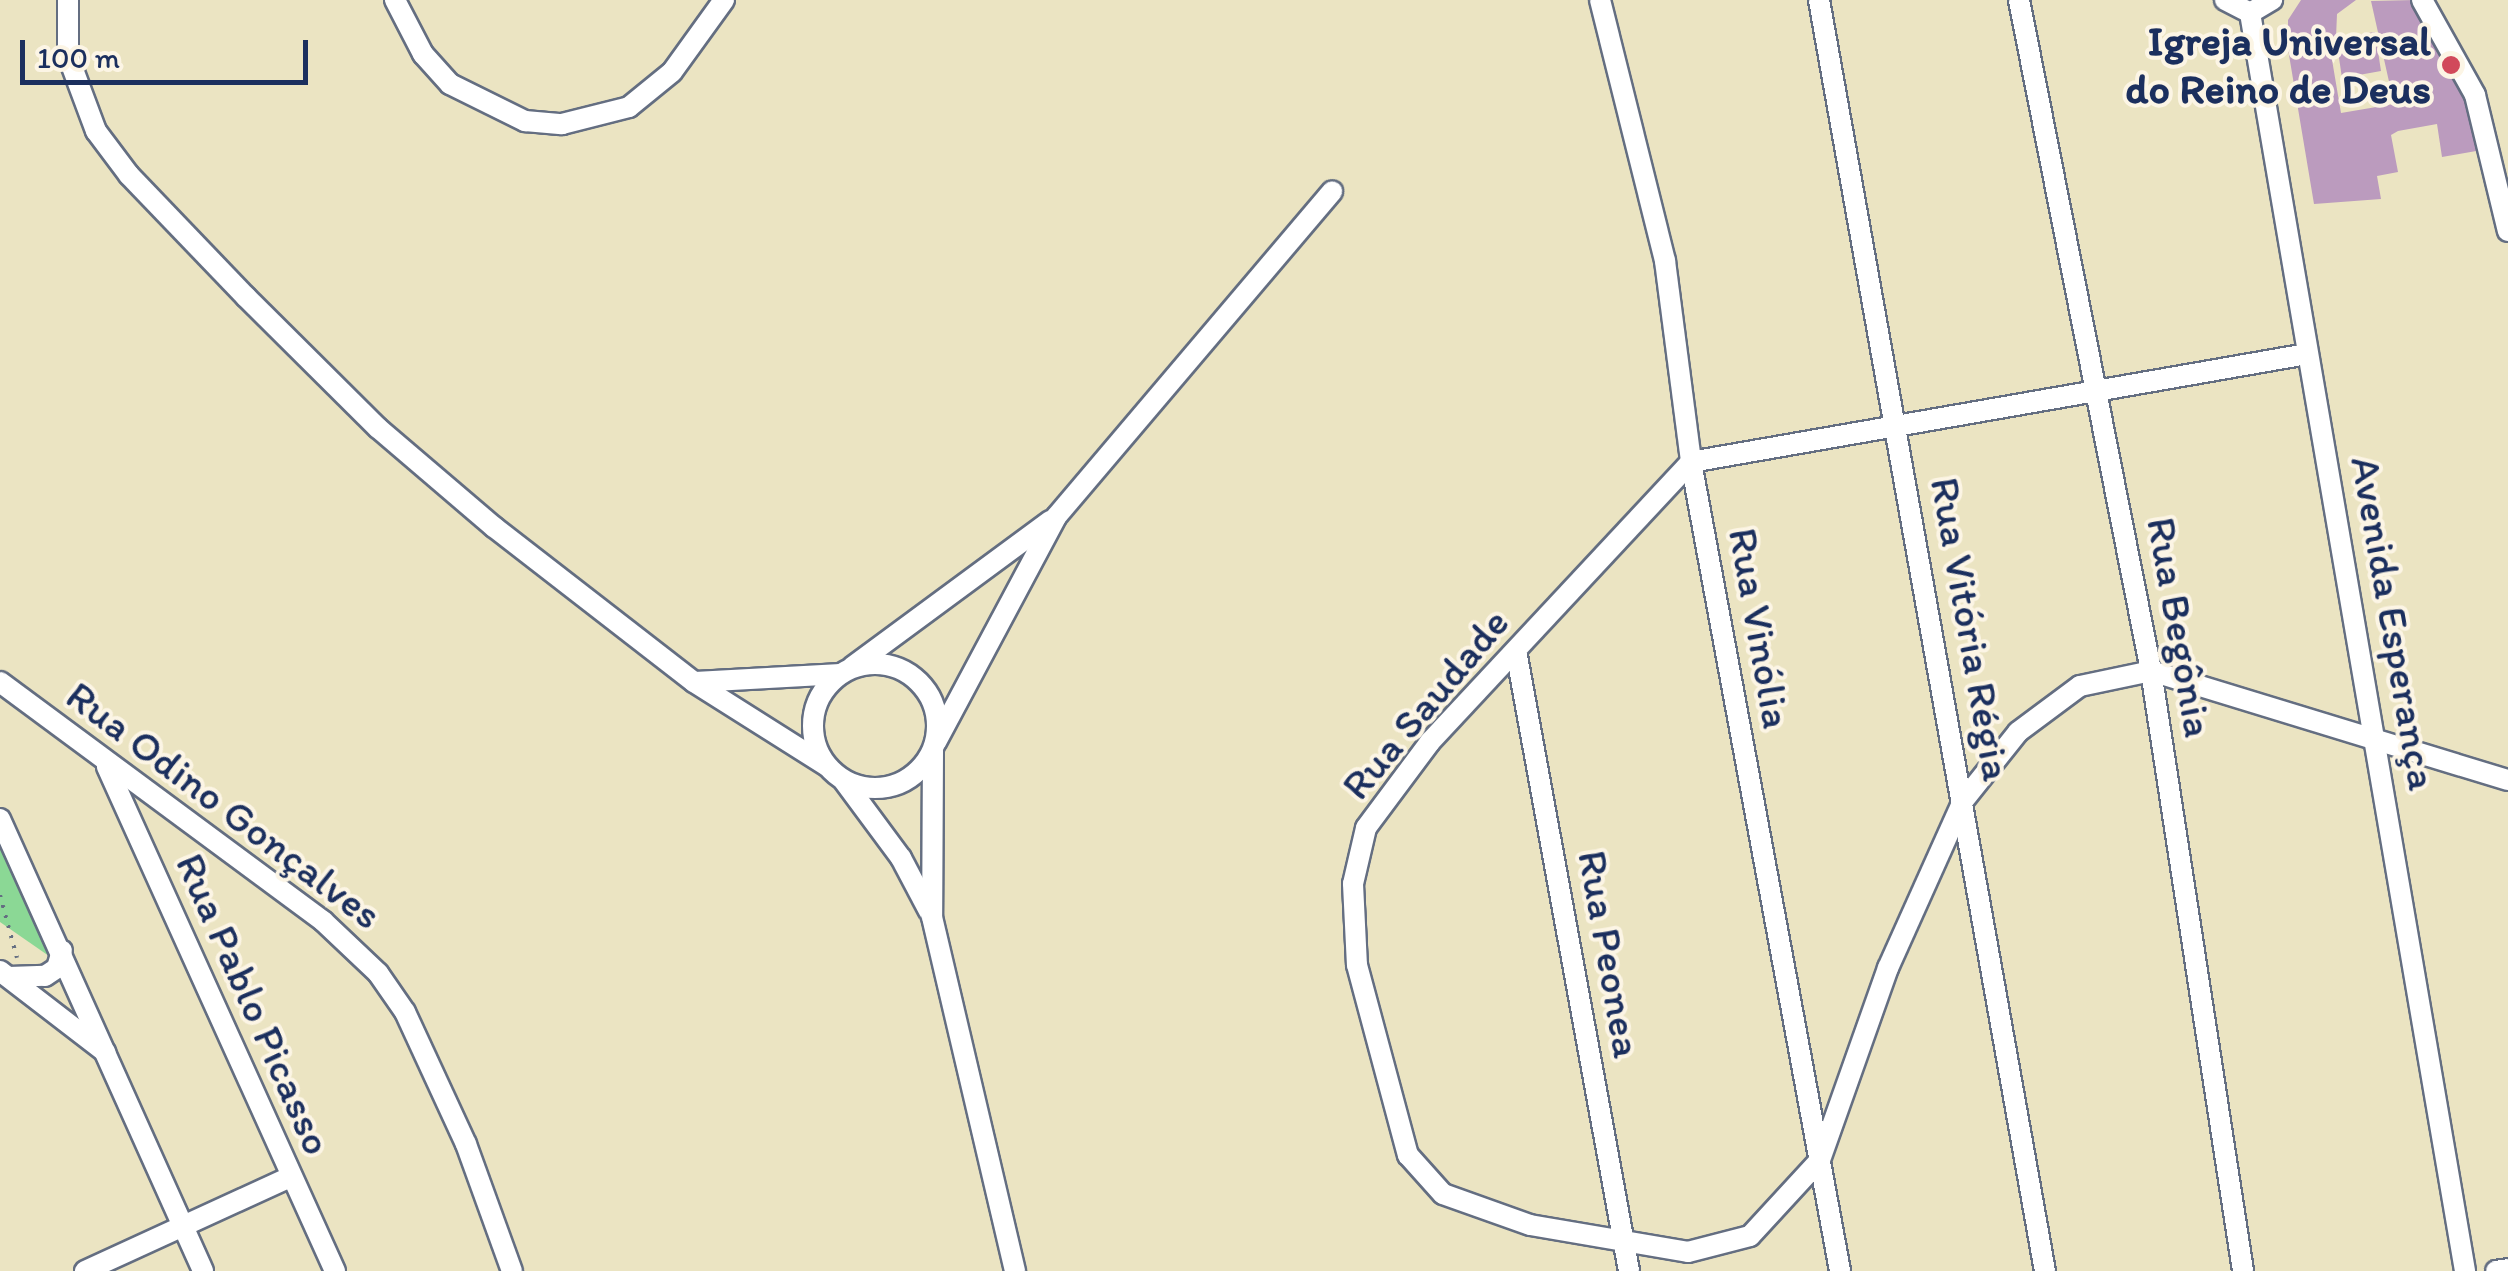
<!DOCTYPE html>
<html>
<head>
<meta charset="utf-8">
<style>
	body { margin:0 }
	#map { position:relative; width:2508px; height:1271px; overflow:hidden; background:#ebe4c2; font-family:Itim,sans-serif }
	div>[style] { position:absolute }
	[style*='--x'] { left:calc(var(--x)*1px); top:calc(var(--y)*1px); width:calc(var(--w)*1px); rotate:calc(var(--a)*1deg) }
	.green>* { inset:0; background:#8bd895 }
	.building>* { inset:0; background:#bb9bbe }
	.path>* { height:4px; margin-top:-2px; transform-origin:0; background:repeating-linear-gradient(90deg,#646e81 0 2.5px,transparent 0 10.5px) }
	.roads { filter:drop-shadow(2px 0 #646e81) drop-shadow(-2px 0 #646e81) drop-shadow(0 2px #646e81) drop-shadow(0 -2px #646e81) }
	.minor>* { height:20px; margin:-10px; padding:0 10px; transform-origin:10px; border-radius:10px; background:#fff }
	.minor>.ring { margin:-10px; padding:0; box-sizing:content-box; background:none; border:20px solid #fff; border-radius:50% }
	.dots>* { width:28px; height:28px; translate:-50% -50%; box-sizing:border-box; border:5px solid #fcf5e5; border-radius:50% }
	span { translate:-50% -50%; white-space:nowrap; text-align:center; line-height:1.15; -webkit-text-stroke:8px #fcf5e5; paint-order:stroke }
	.poi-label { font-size:42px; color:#1b2f5e; font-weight:700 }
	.right { translate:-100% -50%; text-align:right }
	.street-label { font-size:42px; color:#1b2f5e }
	.scale { position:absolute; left:20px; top:40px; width:288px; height:45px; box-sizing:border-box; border:5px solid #1b2f5e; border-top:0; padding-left:12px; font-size:30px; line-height:35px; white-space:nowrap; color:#1b2f5e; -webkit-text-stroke:8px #fcf5e5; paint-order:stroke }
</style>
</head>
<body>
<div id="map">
	<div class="green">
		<div style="clip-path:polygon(0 834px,59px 963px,0 922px)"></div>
	</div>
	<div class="building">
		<div style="clip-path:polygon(2301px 0,2356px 0,2337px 14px,2336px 38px,2375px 32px,2381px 71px,2342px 78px,2336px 38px,2329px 42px,2341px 113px,2394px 104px,2371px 1px,2415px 0,2463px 86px,2482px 150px,2442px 157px,2437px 124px,2398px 131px,2391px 135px,2398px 172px,2377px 176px,2381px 199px,2314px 204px,2288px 49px,2288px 20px)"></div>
	</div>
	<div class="path">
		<div style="--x:0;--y:895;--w:65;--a:74.9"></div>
	</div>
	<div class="roads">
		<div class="minor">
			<div style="--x:68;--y:0;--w:56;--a:90"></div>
			<div style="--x:68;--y:56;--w:80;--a:69.5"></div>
			<div style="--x:96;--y:131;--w:55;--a:53.1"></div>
			<div style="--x:129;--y:175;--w:169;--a:46.2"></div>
			<div style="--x:246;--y:297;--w:186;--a:44.8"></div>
			<div style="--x:378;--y:428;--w:153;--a:40.5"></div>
			<div style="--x:494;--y:527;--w:253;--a:37.8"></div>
			<div style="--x:694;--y:682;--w:157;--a:32.3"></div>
			<div style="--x:395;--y:0;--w:61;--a:62.6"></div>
			<div style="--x:423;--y:54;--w:40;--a:48"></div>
			<div style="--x:450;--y:84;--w:84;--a:26.3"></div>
			<div style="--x:525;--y:121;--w:37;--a:5"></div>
			<div style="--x:562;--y:124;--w:69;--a:-14.2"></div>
			<div style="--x:629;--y:107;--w:55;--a:-39.1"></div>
			<div style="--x:672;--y:72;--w:89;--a:-54.2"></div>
			<div style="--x:1600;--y:0;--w:269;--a:76"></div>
			<div style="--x:1665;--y:261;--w:203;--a:82.6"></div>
			<div style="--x:1691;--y:462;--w:823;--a:79.56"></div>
			<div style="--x:1819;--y:0;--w:1291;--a:79.92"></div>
			<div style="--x:2019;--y:0;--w:684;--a:78.87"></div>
			<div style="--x:2151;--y:671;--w:607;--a:81.28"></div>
			<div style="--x:2225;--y:0;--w:28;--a:27"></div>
			<div style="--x:2422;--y:0;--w:109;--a:60.8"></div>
			<div style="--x:2475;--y:95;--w:140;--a:76.4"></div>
			<div style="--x:2250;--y:13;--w:1276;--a:80.3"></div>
			<div style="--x:2250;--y:13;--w:26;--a:-31"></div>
			<div style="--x:2307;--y:354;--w:625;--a:170.06"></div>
			<div style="--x:1691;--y:462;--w:383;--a:133"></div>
			<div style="--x:1430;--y:742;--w:107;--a:126.7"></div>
			<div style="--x:1366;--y:828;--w:57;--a:103.1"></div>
			<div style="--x:1353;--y:884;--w:81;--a:87.2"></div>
			<div style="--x:1357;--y:965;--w:197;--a:75"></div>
			<div style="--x:1408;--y:1155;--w:52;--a:48.1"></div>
			<div style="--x:1443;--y:1194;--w:92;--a:19.6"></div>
			<div style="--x:1530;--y:1225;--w:160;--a:9.7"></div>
			<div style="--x:1688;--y:1252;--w:64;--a:-14.5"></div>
			<div style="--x:1750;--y:1236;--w:103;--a:-47.4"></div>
			<div style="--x:1820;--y:1160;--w:204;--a:-70.5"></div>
			<div style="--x:1888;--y:968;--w:183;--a:-65.8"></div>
			<div style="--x:1963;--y:801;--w:88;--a:-51.4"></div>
			<div style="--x:2018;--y:732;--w:77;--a:-36.6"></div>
			<div style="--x:2080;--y:686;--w:73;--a:-11.9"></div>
			<div style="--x:2151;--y:671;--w:373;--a:17"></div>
			<div style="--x:1516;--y:651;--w:630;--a:79.67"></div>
			<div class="ring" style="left:813px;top:664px;width:104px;height:104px"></div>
			<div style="--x:852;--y:667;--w:246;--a:-36.4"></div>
			<div style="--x:0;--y:682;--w:402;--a:36.5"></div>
			<div style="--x:323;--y:921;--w:76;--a:43.4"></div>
			<div style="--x:378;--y:973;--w:47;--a:55.3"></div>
			<div style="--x:405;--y:1012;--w:145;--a:65.2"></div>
			<div style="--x:466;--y:1144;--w:135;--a:70.1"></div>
			<div style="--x:696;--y:682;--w:144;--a:-3.2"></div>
			<div style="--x:936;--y:742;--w:255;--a:-61.9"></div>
			<div style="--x:1056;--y:517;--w:427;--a:-49.7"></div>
			<div style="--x:933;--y:751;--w:166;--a:90.3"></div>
			<div style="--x:932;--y:917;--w:364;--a:76.8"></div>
			<div style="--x:107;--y:767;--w:553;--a:65.66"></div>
			<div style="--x:844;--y:781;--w:96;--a:53.5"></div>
			<div style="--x:901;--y:858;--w:60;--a:62.2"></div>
			<div style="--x:0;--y:819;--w:495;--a:65.8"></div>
			<div style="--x:0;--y:971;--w:133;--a:37.6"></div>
			<div style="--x:9;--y:977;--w:36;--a:-2"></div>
			<div style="--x:45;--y:976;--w:14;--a:-34"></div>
			<div style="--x:57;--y:968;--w:18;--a:-74"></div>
			<div style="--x:85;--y:1271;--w:226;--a:-24.6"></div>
			<div style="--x:2496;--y:1271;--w:12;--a:-9"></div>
		</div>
	</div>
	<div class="dots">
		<div style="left:2451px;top:65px;background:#d1495b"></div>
	</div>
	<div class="poi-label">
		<span class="right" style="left:2431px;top:65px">Igreja Universal<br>do Reino de Deus</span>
	</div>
	<div class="street-label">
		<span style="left:2394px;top:623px;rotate:80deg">Avenida Esperança</span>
		<span style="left:2180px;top:627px;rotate:80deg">Rua Begônia</span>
		<span style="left:1760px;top:628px;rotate:80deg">Rua Vinólia</span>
		<span style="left:1971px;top:629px;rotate:80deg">Rua Vitória Régia</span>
		<span style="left:1425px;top:704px;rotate:-50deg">Rua Saudade</span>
		<span style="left:224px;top:805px;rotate:37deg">Rua Odino Gonçalves</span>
		<span style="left:1610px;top:954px;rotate:80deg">Rua Peonea</span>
		<span style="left:254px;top:1004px;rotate:66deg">Rua Pablo Picasso</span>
	</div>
	<div class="scale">100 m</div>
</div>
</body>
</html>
